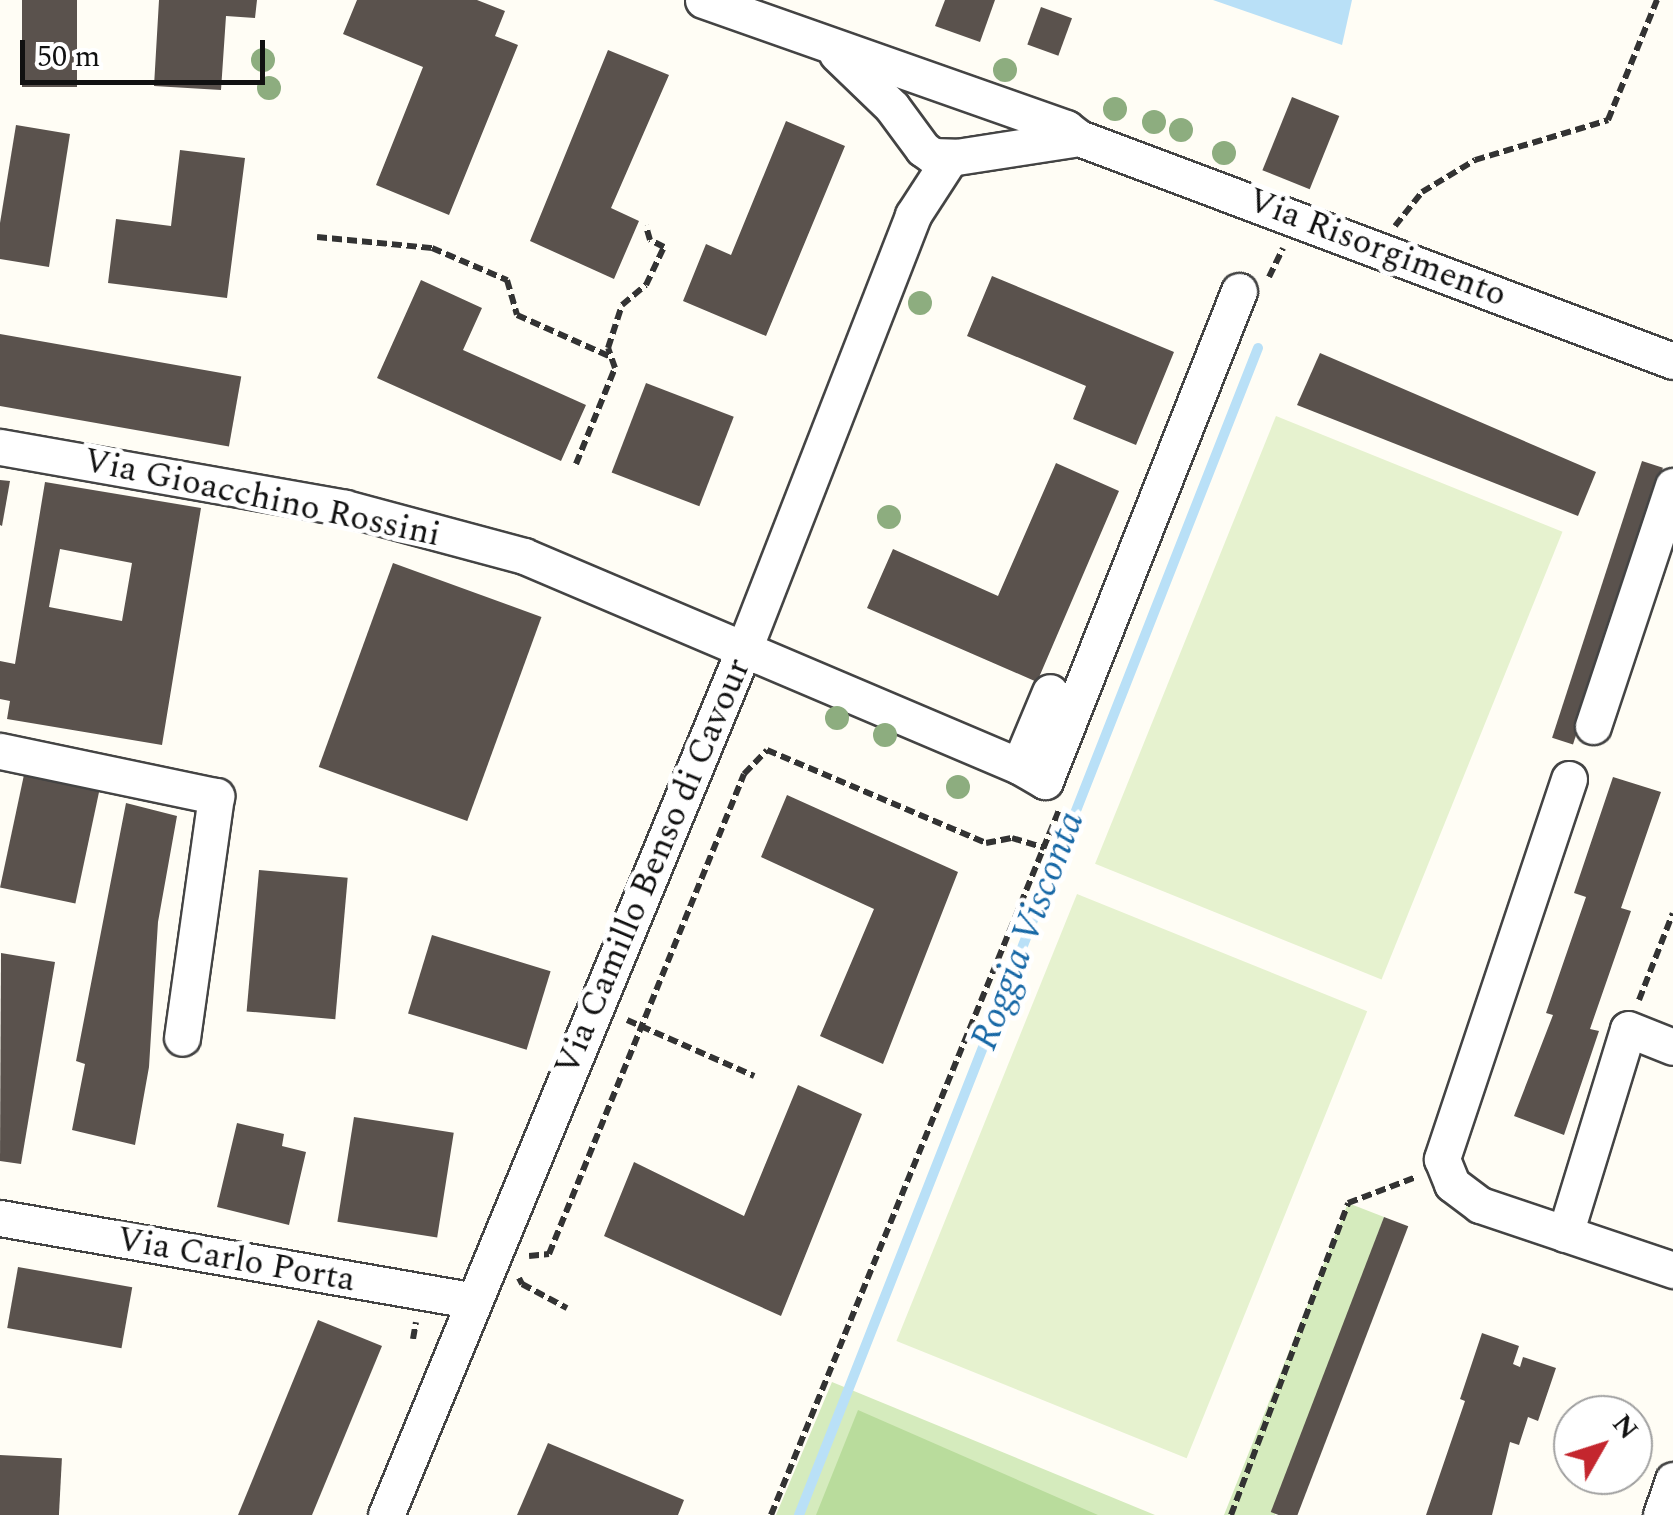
<!DOCTYPE html>
<html>
<head>
<meta charset="utf-8">
<style>
	body { margin:0 }
	#map { position:relative; width:1673px; height:1515px; overflow:hidden; background:#fffdf5; font-family:Spectral,serif }
	div>[style] { position:absolute }
	[style*='--x'] { left:calc(var(--x)*1px); top:calc(var(--y)*1px); width:calc(var(--w)*1px); rotate:calc(var(--a)*1deg) }
	.green>* { inset:0; background:#d5ebbd }
	.forest>* { inset:0; background:#b9dc9c }
	.pitch>* { inset:0; background:#e6f2cf; transform-origin:0 0 }
	.water>* { inset:0; background:#b9e0f7 }
	.stream>* { height:10px; margin:-5px; padding:0 5px; transform-origin:5px; border-radius:5px; background:#b9e0f7 }
	.building>* { inset:0; background:#5a524d; transform-origin:0 0 }
	.path>* { height:6px; margin-top:-3px; transform-origin:0; background:repeating-linear-gradient(90deg,#333 0 10px,transparent 0 15px) }
	.roads { filter:drop-shadow(2px 0 #444) drop-shadow(-2px 0 #444) drop-shadow(0 2px #444) drop-shadow(0 -2px #444) }
	.minor>* { height:35px; margin:-17.5px; padding:0 17.5px; transform-origin:17.5px; border-radius:17.5px; background:#fff }
	.trees>* { width:24px; height:24px; margin:-12px; border-radius:50%; background:#8dad7f }
	span { translate:-50% -50%; white-space:nowrap; text-align:center; line-height:1.15; -webkit-text-stroke:10px #fff; paint-order:stroke }
	.street-label { font-size:35px; color:#111 }
	.water-label { font-size:38px; color:#1768a6; font-style:italic }
	.north { position:absolute; left:1553px; top:1395px; width:100px; height:100px; box-sizing:border-box; background:#fff; border:2px solid #a0a0a0; border-radius:50%; rotate:51deg; font-size:28px; font-weight:700; line-height:40px; text-align:center; color:#111 }
	.north::after { content:''; display:block; margin:auto; width:35px; height:45px; background:#c4262e; clip-path:polygon(50% 0,100% 100%,50% 72%,0 100%) }
	.scale { position:absolute; left:20px; top:40px; width:245px; height:45px; box-sizing:border-box; border:5px solid #111; border-top:0; padding-left:12px; font-size:30px; line-height:35px; white-space:nowrap; color:#111; -webkit-text-stroke:8px #fff; paint-order:stroke }
</style>
</head>
<body>
<div id="map">
	<div class="green">
		<div style="clip-path:polygon(1348px 1203px,1384px 1217px,1275px 1515px,1224px 1515px)"></div>
		<div style="clip-path:polygon(832px 1382px,1155px 1515px,776px 1515px)"></div>
	</div>
	<div class="forest">
		<div style="clip-path:polygon(858px 1410px,1098px 1515px,816px 1515px)"></div>
	</div>
	<div class="pitch">
		<div style="left:1276px;top:416px;width:309px;height:483px;rotate:22deg"></div>
		<div style="left:1077px;top:894px;width:313px;height:482px;rotate:22deg"></div>
	</div>
	<div class="water">
		<div style="clip-path:polygon(1213px 0,1352px 0,1342px 45px)"></div>
	</div>
	<div class="stream">
		<div style="--x:799;--y:1515;--w:1254;--a:-68.53"></div>
	</div>
	<div class="building">
		<div style="left:22px;top:0;width:55px;height:87px"></div>
		<div style="clip-path:polygon(159px 0,257px 0,255px 18px,226px 16px,221px 90px,154px 86px)"></div>
		<div style="clip-path:polygon(357px 0,477px 0,505px 11px,495px 36px,518px 45px,449px 215px,376px 185px,423px 67px,343px 34px)"></div>
		<div style="clip-path:polygon(945px 0,995px 0,980px 42px,935px 26px)"></div>
		<div style="left:1041px;top:7px;width:33px;height:40px;rotate:20deg"></div>
		<div style="clip-path:polygon(608px 50px,669px 75px,611px 208px,639px 221px,614px 279px,530px 241px)"></div>
		<div style="left:1292px;top:97px;width:51px;height:79px;rotate:22deg"></div>
		<div style="clip-path:polygon(786px 121px,845px 146px,766px 336px,683px 301px,706px 244px,731px 255px)"></div>
		<div style="clip-path:polygon(16px 125px,70px 134px,49px 267px,0 259px,0 223px)"></div>
		<div style="clip-path:polygon(180px 150px,245px 158px,227px 298px,108px 283px,116px 219px,171px 226px)"></div>
		<div style="clip-path:polygon(992px 276px,1174px 352px,1136px 445px,1073px 419px,1086px 386px,967px 336px)"></div>
		<div style="clip-path:polygon(421px 280px,482px 308px,463px 350px,586px 405px,561px 461px,377px 378px)"></div>
		<div style="left:0;top:334px;width:245px;height:71px;rotate:10deg"></div>
		<div style="clip-path:polygon(1320px 353px,1596px 472px,1578px 516px,1297px 405px)"></div>
		<div style="left:646px;top:383px;width:94px;height:96px;rotate:21deg"></div>
		<div style="left:1642px;top:461px;width:22px;height:291px;rotate:18deg"></div>
		<div style="clip-path:polygon(1056px 463px,1119px 491px,1037px 682px,867px 608px,893px 549px,998px 596px)"></div>
		<div style="clip-path:polygon(0 480px,10px 481px,2px 526px,0 525px)"></div>
		<div style="clip-path:polygon(evenodd,45px 482px,201px 508px,162px 745px,7px 719px,10px 701px,0 699px,0 661px,15px 664px,45px 482px,60px 549px,132px 563px,122px 621px,49px 607px,60px 549px)"></div>
		<div style="left:393px;top:563px;width:158px;height:217px;rotate:20deg"></div>
		<div style="left:25px;top:770px;width:77px;height:120px;rotate:12deg"></div>
		<div style="clip-path:polygon(1613px 777px,1661px 792px,1621px 908px,1631px 911px,1590px 1029px,1599px 1031px,1564px 1135px,1514px 1116px,1553px 1015px,1546px 1013px,1586px 897px,1574px 893px)"></div>
		<div style="clip-path:polygon(787px 795px,958px 872px,883px 1064px,820px 1036px,874px 909px,761px 857px)"></div>
		<div style="clip-path:polygon(126px 803px,177px 816px,158px 922px,149px 1067px,135px 1145px,72px 1130px,85px 1064px,76px 1061px)"></div>
		<div style="left:259px;top:870px;width:89px;height:142px;rotate:5deg"></div>
		<div style="left:432px;top:935px;width:124px;height:82px;rotate:17deg"></div>
		<div style="clip-path:polygon(1px 953px,55px 962px,21px 1164px,0 1161px)"></div>
		<div style="clip-path:polygon(798px 1085px,862px 1114px,781px 1316px,604px 1236px,634px 1162px,744px 1216px)"></div>
		<div style="left:354px;top:1117px;width:101px;height:106px;rotate:9deg"></div>
		<div style="clip-path:polygon(237px 1123px,284px 1134px,282px 1146px,306px 1152px,289px 1225px,217px 1207px)"></div>
		<div style="left:1384px;top:1217px;width:26px;height:316px;rotate:21deg"></div>
		<div style="left:18px;top:1267px;width:116px;height:62px;rotate:10deg"></div>
		<div style="clip-path:polygon(318px 1320px,382px 1346px,312px 1515px,238px 1515px)"></div>
		<div style="clip-path:polygon(1482px 1333px,1519px 1346px,1513px 1364px,1520px 1367px,1523px 1357px,1556px 1368px,1538px 1421px,1528px 1417px,1519px 1445px,1510px 1442px,1492px 1515px,1426px 1515px,1465px 1401px,1460px 1399px)"></div>
		<div style="clip-path:polygon(548px 1443px,684px 1500px,678px 1515px,517px 1515px)"></div>
		<div style="left:0;top:1455px;width:62px;height:60px;rotate:3deg"></div>
	</div>
	<div class="path">
		<div style="--x:1395;--y:226;--w:43;--a:-51.5"></div>
		<div style="--x:1422;--y:192;--w:62;--a:-31.1"></div>
		<div style="--x:1475;--y:160;--w:139;--a:-16.7"></div>
		<div style="--x:1608;--y:120;--w:130;--a:-67.8"></div>
		<div style="--x:317;--y:237;--w:116;--a:5.5"></div>
		<div style="--x:432;--y:248;--w:82;--a:23.1"></div>
		<div style="--x:507;--y:280;--w:36;--a:74"></div>
		<div style="--x:517;--y:315;--w:103;--a:24.1"></div>
		<div style="--x:1269;--y:277;--w:32;--a:-64"></div>
		<div style="--x:576;--y:464;--w:104;--a:-67.9"></div>
		<div style="--x:615;--y:368;--w:21;--a:-109"></div>
		<div style="--x:608;--y:348;--w:45;--a:-72"></div>
		<div style="--x:622;--y:305;--w:31;--a:-40"></div>
		<div style="--x:646;--y:285;--w:42;--a:-64.7"></div>
		<div style="--x:664;--y:247;--w:16;--a:-153"></div>
		<div style="--x:650;--y:240;--w:15;--a:-106"></div>
		<div style="--x:1639;--y:1000;--w:93;--a:-68.7"></div>
		<div style="--x:627;--y:1020;--w:139;--a:23.8"></div>
		<div style="--x:529;--y:1256;--w:20;--a:-6"></div>
		<div style="--x:549;--y:1254;--w:518;--a:-67.89"></div>
		<div style="--x:744;--y:774;--w:33;--a:-46"></div>
		<div style="--x:767;--y:750;--w:238;--a:23"></div>
		<div style="--x:986;--y:843;--w:26;--a:-11"></div>
		<div style="--x:1012;--y:838;--w:34;--a:17"></div>
		<div style="--x:519;--y:1278;--w:7;--a:63"></div>
		<div style="--x:522;--y:1284;--w:51;--a:28.1"></div>
		<div style="--x:413;--y:1339;--w:17;--a:-80"></div>
		<div style="--x:771;--y:1515;--w:762;--a:-67.78"></div>
		<div style="--x:1231;--y:1515;--w:333;--a:-69.4"></div>
		<div style="--x:1348;--y:1203;--w:73;--a:-20.9"></div>
	</div>
	<div class="roads">
		<div class="minor">
			<div style="--x:703;--y:0;--w:385;--a:19.4"></div>
			<div style="--x:1066;--y:128;--w:16;--a:38"></div>
			<div style="--x:1079;--y:138;--w:634;--a:20.58"></div>
			<div style="--x:837;--y:54;--w:76;--a:43.9"></div>
			<div style="--x:892;--y:107;--w:52;--a:53.6"></div>
			<div style="--x:923;--y:149;--w:12;--a:35"></div>
			<div style="--x:933;--y:156;--w:23;--a:2"></div>
			<div style="--x:956;--y:157;--w:124;--a:-8.8"></div>
			<div style="--x:0;--y:447;--w:350;--a:10"></div>
			<div style="--x:345;--y:508;--w:185;--a:15"></div>
			<div style="--x:524;--y:556;--w:538;--a:22.99"></div>
			<div style="--x:1019;--y:766;--w:80;--a:-67.3"></div>
			<div style="--x:1593;--y:726;--w:253;--a:-71.6"></div>
			<div style="--x:0;--y:751;--w:221;--a:11.8"></div>
			<div style="--x:216;--y:796;--w:244;--a:98"></div>
			<div style="--x:1019;--y:766;--w:30;--a:30"></div>
			<div style="--x:1045;--y:781;--w:527;--a:-68.4"></div>
			<div style="--x:1569;--y:779;--w:401;--a:108.5"></div>
			<div style="--x:1442;--y:1159;--w:27;--a:68"></div>
			<div style="--x:1452;--y:1184;--w:35;--a:37"></div>
			<div style="--x:1480;--y:1205;--w:204;--a:18.6"></div>
			<div style="--x:0;--y:1218;--w:479;--a:9.9"></div>
			<div style="--x:1565;--y:1234;--w:214;--a:-72.9"></div>
			<div style="--x:1628;--y:1029;--w:48;--a:21.8"></div>
			<div style="--x:386;--y:1515;--w:937;--a:-67.54"></div>
			<div style="--x:744;--y:649;--w:466;--a:-68.7"></div>
			<div style="--x:913;--y:215;--w:68;--a:-57"></div>
			<div style="--x:1661;--y:1515;--w:37;--a:-71"></div>
		</div>
	</div>
	<div class="trees">
		<div style="left:263px;top:60px"></div>
		<div style="left:1005px;top:70px"></div>
		<div style="left:269px;top:88px"></div>
		<div style="left:1115px;top:109px"></div>
		<div style="left:1154px;top:122px"></div>
		<div style="left:1181px;top:130px"></div>
		<div style="left:1224px;top:153px"></div>
		<div style="left:920px;top:303px"></div>
		<div style="left:889px;top:517px"></div>
		<div style="left:837px;top:718px"></div>
		<div style="left:885px;top:735px"></div>
		<div style="left:958px;top:787px"></div>
	</div>
	<div class="street-label">
		<span style="left:1377px;top:248px;rotate:21deg">Via Risorgimento</span>
		<span style="left:262px;top:498px;rotate:12deg">Via Gioacchino Rossini</span>
		<span style="left:653px;top:867px;rotate:-67deg">Via Camillo Benso di Cavour</span>
		<span style="left:236px;top:1260px;rotate:10deg">Via Carlo Porta</span>
	</div>
	<div class="water-label">
		<span style="left:1029px;top:931px;rotate:-69deg">Roggia Visconta</span>
	</div>
	<div class="north">N</div>
	<div class="scale">50 m</div>
</div>
</body>
</html>
